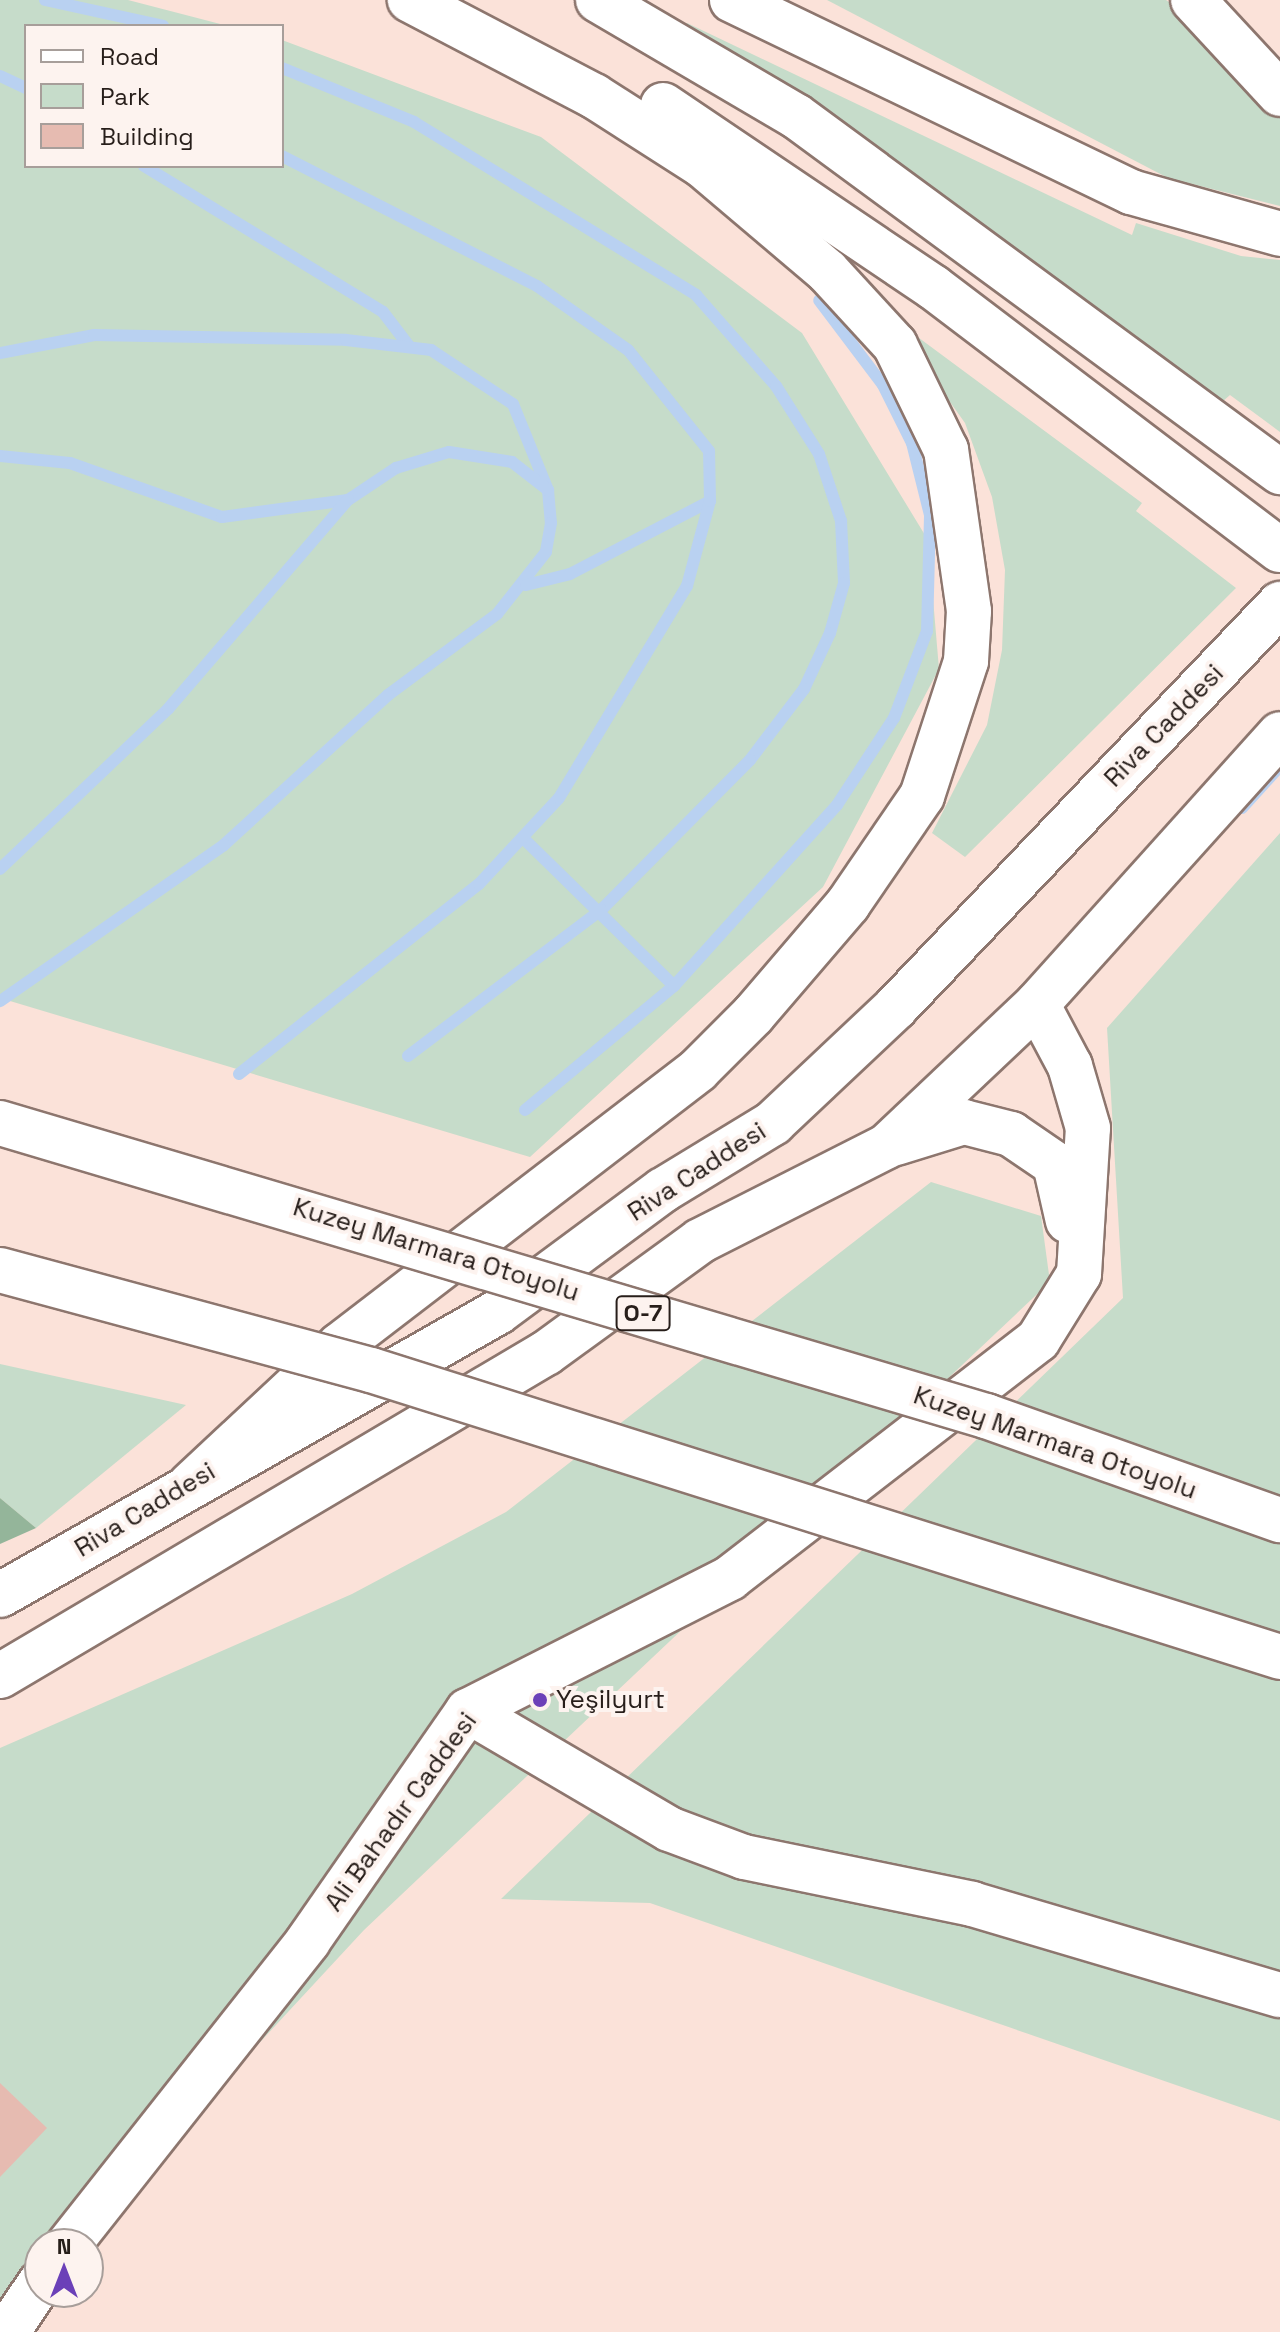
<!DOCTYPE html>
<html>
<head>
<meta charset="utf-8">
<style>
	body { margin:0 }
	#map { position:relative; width:1280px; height:2332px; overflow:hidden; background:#fbe2d9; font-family:"Space Grotesk",sans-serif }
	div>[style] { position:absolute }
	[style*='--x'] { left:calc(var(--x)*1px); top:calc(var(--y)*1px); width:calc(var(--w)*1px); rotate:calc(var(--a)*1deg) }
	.green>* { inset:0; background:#c6dcca }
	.forest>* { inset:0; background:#94b59a }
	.stream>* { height:12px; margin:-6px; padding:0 6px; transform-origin:6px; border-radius:6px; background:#b9d1f1 }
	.building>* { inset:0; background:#e6bbb1 }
	.roads { filter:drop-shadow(2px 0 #8d766e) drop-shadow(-2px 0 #8d766e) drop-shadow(0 2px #8d766e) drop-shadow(0 -2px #8d766e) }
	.minor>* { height:44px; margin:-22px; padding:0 22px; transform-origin:22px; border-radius:22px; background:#fff }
	.major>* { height:44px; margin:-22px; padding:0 22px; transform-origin:22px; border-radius:22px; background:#fff }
	.highway>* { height:44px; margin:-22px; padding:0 22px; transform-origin:22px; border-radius:22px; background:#fff }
	.bridges { filter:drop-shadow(2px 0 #8d766e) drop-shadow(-2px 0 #8d766e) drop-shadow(0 2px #8d766e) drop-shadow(0 -2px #8d766e) }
	.highway-bridge>* { height:44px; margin:-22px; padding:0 22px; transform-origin:22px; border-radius:22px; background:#fff }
	.dots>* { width:22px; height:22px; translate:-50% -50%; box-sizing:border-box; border:4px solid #fdf3ef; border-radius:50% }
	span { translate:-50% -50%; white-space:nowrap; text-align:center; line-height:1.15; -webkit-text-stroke:8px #fdf3ef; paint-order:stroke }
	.shield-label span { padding:2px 6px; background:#fdf3ef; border:2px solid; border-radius:6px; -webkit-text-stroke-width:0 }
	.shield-label { font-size:24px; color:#271e1a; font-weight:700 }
	.street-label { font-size:26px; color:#271e1a }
	.poi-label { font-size:26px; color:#271e1a }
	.left { translate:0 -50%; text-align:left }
	.legend { position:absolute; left:24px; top:24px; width:260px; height:144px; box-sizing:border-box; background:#fdf3ef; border:2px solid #a79e9a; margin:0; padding:10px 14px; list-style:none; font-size:24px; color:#271e1a }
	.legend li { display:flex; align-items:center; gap:16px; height:40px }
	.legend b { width:40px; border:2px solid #a79e9a }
	.north { position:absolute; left:24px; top:2228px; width:80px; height:80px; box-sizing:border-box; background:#fdf3ef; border:2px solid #a79e9a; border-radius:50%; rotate:0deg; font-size:22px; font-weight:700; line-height:32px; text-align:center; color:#271e1a }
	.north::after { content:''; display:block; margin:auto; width:28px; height:36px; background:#6b40b8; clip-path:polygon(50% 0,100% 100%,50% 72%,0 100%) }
</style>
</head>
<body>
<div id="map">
	<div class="green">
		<div style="clip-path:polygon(0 0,128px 0,228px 26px,26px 26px,26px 166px,282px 166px,282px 40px,541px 137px,802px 333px,928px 540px,939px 669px,823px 887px,530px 1157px,0 998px)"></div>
		<div style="clip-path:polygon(827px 0,1166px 0,1280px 78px,1280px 206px,1168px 178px)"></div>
		<div style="clip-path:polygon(687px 23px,1132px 235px,1136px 223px,1241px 256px,1280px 260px,1280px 432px,1230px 395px,1222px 402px,893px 163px,684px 30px)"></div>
		<div style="clip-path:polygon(888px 315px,1142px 503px,1136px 511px,1236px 588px,965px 857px,932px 833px,987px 725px,1002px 650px,1005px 570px,992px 497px,965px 423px)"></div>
		<div style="clip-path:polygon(1280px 833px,1280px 2121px,650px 1903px,501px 1899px,1123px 1298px,1107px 1028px)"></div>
		<div style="clip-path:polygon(931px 1182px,1041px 1216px,1050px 1282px,364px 1930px,73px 2244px,40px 2244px,40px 2279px,0 2328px,0 1748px,352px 1594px,506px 1512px)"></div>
		<div style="clip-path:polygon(0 1364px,186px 1405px,36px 1528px,0 1498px)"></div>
	</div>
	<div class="forest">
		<div style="clip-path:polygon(0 1498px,36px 1528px,0 1544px)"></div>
	</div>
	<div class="stream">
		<div style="--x:45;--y:0;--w:121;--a:12.4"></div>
		<div style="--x:282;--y:68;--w:143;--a:22.2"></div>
		<div style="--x:414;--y:122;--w:331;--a:31.5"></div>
		<div style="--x:696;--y:295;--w:121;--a:48.7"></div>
		<div style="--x:776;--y:386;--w:80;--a:57.7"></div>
		<div style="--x:819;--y:454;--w:71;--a:71.8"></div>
		<div style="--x:841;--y:521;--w:62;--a:87.2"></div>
		<div style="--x:844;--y:583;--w:52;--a:105.6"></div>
		<div style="--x:830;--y:633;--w:62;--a:114.9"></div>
		<div style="--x:804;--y:689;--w:89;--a:127.3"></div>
		<div style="--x:750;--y:760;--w:211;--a:134.8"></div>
		<div style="--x:601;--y:910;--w:242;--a:142.9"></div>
		<div style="--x:0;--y:76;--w:29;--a:25"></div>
		<div style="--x:144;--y:166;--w:280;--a:31.4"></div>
		<div style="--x:383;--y:312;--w:43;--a:52.6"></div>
		<div style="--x:0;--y:353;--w:96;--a:-10.8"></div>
		<div style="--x:94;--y:335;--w:252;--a:1.1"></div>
		<div style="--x:346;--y:340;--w:86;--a:6.7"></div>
		<div style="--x:431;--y:350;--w:98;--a:33.4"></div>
		<div style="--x:513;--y:404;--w:93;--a:67.9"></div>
		<div style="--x:548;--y:490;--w:33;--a:85"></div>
		<div style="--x:551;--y:523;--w:29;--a:100"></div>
		<div style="--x:546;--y:552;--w:79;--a:128.3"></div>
		<div style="--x:497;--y:614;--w:136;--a:143.4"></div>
		<div style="--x:388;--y:695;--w:222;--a:137.6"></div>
		<div style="--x:224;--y:845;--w:273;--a:145.1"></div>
		<div style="--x:0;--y:456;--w:70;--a:5.7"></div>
		<div style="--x:70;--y:463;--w:161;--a:19.6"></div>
		<div style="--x:222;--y:517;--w:127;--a:-7.7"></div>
		<div style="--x:348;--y:500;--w:58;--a:-33.7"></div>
		<div style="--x:396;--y:468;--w:55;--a:-16.8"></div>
		<div style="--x:449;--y:452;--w:64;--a:9"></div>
		<div style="--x:512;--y:462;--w:46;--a:37.9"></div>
		<div style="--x:526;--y:585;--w:45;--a:-14"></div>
		<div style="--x:570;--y:574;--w:158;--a:-27.5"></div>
		<div style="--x:1242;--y:808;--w:57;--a:-47.9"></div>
		<div style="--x:523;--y:838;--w:211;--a:44.4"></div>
		<div style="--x:0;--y:869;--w:232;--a:-43.6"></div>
		<div style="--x:168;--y:709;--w:276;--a:-49.3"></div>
		<div style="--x:239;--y:1074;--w:306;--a:-38.4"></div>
		<div style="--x:479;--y:884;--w:117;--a:-47.1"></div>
		<div style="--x:559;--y:798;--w:248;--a:-58.9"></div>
		<div style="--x:687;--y:586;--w:88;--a:-74.9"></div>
		<div style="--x:710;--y:501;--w:50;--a:-91.1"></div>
		<div style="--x:709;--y:451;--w:129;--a:-128.7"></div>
		<div style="--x:628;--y:350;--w:111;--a:-144.9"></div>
		<div style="--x:537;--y:286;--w:286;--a:-153"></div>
		<div style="--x:525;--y:1110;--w:194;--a:-39.8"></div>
		<div style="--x:674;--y:986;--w:244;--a:-48"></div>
		<div style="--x:837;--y:805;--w:104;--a:-56.8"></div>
		<div style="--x:894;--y:718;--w:93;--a:-69.2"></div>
		<div style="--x:927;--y:631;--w:116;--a:-88.5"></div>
		<div style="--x:930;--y:515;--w:74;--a:-104"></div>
		<div style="--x:912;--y:443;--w:65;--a:-116.6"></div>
		<div style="--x:883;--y:385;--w:106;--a:-127"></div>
	</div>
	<div class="building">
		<div style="clip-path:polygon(0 2083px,47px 2128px,0 2177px)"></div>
	</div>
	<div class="roads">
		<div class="minor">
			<div style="--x:1193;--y:0;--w:128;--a:47.2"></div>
			<div style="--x:468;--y:1711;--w:233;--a:30.4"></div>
			<div style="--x:669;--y:1829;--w:80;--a:20.5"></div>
			<div style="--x:744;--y:1857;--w:233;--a:11.6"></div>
			<div style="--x:972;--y:1904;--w:321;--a:16.5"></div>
		</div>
		<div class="major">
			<div style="--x:896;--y:1143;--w:71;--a:-17.2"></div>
			<div style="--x:964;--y:1122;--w:49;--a:14.3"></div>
			<div style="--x:1011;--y:1134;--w:53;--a:34.3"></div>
			<div style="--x:1055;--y:1164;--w:58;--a:77.2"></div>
			<div style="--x:0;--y:1595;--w:573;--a:-29.61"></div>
			<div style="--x:498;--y:1312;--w:205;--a:-36.5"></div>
			<div style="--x:663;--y:1190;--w:129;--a:-31.3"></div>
			<div style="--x:773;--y:1123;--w:169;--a:-43.3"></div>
			<div style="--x:896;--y:1007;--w:557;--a:-46.38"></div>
			<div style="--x:0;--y:1676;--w:634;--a:-30.61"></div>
			<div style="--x:546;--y:1353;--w:190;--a:-36"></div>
			<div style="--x:700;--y:1241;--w:210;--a:-26.9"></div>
			<div style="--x:887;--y:1146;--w:207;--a:-43.4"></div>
			<div style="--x:1037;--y:1004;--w:363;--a:-48"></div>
			<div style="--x:69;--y:2244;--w:386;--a:-51.7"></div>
			<div style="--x:308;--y:1941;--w:280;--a:-55.2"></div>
			<div style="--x:468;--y:1711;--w:294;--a:-26.9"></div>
			<div style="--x:730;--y:1578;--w:389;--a:-37.7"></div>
			<div style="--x:1038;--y:1340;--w:78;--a:-58.2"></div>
			<div style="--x:1079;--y:1274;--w:146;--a:-86.5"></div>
			<div style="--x:1088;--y:1128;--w:65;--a:-106.2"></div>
			<div style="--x:1070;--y:1066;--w:70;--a:-118"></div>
			<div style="--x:7;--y:2332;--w:59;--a:-56"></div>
		</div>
		<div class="highway">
			<div style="--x:598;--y:0;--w:229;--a:30.4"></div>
			<div style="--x:796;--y:116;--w:601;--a:36.34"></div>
			<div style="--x:732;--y:0;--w:443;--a:25.7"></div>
			<div style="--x:1131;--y:192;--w:155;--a:15.7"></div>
			<div style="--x:663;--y:105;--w:326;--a:34"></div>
			<div style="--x:933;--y:287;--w:435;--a:37.2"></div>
			<div style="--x:190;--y:1485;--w:205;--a:-43"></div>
			<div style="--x:340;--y:1345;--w:451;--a:-37.5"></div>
			<div style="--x:698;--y:1070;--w:78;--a:-45"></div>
			<div style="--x:753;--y:1015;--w:146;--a:-49.4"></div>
			<div style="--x:848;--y:904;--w:131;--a:-55.6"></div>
			<div style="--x:922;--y:796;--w:142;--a:-71.9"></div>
			<div style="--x:966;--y:661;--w:50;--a:-86.6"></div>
			<div style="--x:969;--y:611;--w:163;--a:-98.1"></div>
			<div style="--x:946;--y:450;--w:117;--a:-115.9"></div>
			<div style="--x:895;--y:345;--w:100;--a:-132.6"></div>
			<div style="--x:827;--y:271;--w:164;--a:-139.7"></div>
			<div style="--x:702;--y:165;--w:128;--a:-147.4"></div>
			<div style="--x:594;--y:96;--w:208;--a:-152.4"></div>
		</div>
	</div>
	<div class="bridges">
		<div class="highway-bridge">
			<div style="--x:0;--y:1123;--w:1029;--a:16.55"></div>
			<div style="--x:986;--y:1416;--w:312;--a:19.5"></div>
			<div style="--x:0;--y:1270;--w:384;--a:15.1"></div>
			<div style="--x:371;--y:1370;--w:953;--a:17.52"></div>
		</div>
	</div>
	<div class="dots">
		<div style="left:540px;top:1700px;background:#6b40b8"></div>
	</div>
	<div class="shield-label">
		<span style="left:643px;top:1313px">O-7</span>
	</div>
	<div class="street-label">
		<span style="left:1164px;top:726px;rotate:-46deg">Riva Caddesi</span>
		<span style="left:697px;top:1172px;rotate:-33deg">Riva Caddesi</span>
		<span style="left:436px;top:1250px;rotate:17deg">Kuzey Marmara Otoyolu</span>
		<span style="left:1055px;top:1443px;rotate:19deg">Kuzey Marmara Otoyolu</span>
		<span style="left:145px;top:1510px;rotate:-31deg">Riva Caddesi</span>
		<span style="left:401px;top:1812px;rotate:-54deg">Ali Bahadır Caddesi</span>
	</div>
	<div class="poi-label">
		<span class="left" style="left:556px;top:1700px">Yeşilyurt</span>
	</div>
	<ul class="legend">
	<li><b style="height:10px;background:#fff"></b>Road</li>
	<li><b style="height:22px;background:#c6dcca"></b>Park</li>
	<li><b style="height:22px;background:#e6bbb1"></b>Building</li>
	</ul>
	<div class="north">N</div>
</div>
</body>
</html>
